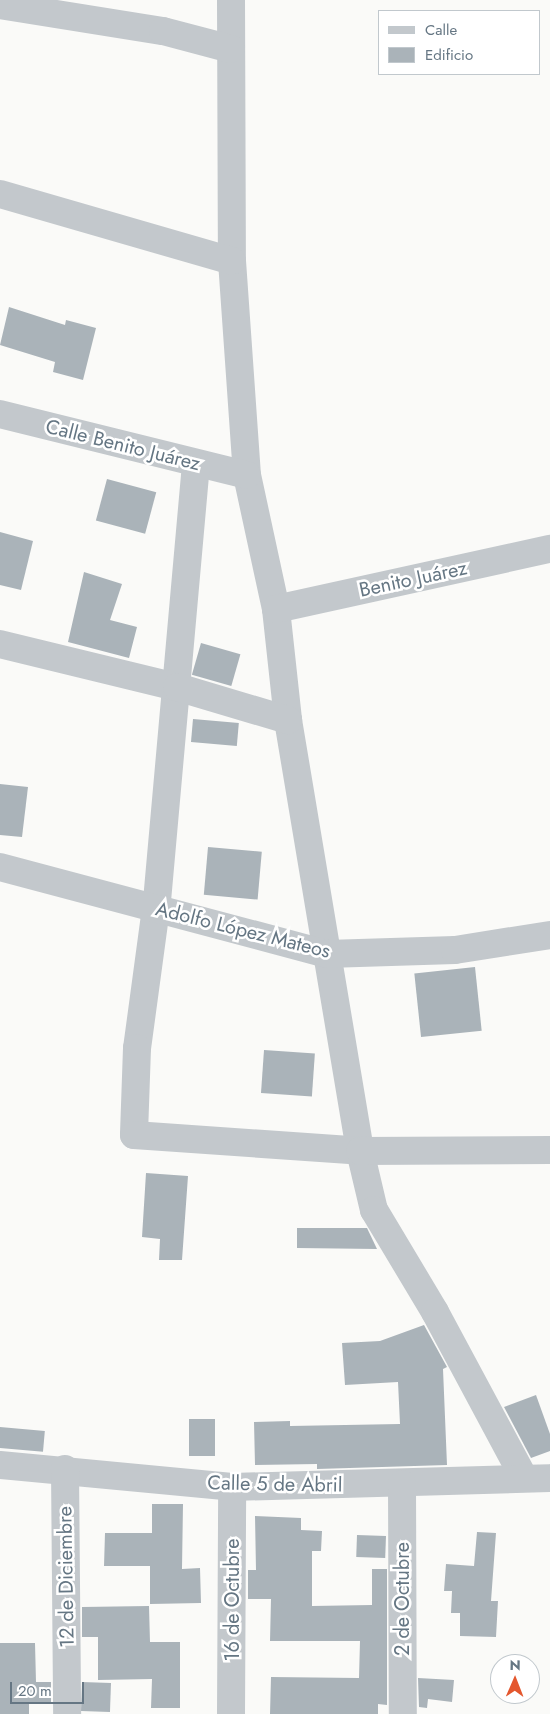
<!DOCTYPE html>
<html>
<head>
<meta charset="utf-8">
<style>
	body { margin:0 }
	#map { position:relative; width:550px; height:1714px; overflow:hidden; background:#fafaf8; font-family:Jost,sans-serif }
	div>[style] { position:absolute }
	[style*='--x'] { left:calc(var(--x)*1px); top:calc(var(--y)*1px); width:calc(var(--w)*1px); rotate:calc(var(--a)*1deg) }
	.building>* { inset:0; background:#aab3b9; transform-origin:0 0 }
	.street>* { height:28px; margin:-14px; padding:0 14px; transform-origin:14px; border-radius:14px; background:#c3c8cc }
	span { translate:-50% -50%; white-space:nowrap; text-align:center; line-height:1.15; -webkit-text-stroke:5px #fff; paint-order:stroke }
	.street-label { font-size:20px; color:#657683 }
	.legend { position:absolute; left:378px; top:10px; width:162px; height:65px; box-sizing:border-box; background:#fff; border:1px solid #c1c8cd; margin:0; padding:6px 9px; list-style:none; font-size:15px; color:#657683 }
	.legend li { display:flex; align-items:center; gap:10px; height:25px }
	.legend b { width:25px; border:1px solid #c1c8cd }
	.north { position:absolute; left:490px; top:1654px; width:50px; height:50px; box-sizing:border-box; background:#fff; border:1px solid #c1c8cd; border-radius:50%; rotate:1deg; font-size:14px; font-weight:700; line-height:20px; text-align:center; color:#657683 }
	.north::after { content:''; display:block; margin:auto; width:18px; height:22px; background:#e4572e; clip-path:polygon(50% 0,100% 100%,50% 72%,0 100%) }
	.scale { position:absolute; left:10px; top:1682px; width:74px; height:22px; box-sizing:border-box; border:2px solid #657683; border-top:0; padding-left:6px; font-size:15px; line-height:18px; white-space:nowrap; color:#657683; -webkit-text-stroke:4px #fff; paint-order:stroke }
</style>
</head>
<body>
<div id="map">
	<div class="building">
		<div style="clip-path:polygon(9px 307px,65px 325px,66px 320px,96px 328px,83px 380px,53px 372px,55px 362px,0 345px)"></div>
		<div style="left:107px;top:479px;width:51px;height:43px;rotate:15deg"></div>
		<div style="clip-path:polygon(0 532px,33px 541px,21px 590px,0 585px)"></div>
		<div style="clip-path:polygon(84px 572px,122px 584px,110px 620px,137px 627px,129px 658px,68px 642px)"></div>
		<div style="left:201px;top:643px;width:41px;height:33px;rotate:16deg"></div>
		<div style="left:193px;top:719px;width:46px;height:23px;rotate:5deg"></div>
		<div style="clip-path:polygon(0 784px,28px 787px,22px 837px,0 835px)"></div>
		<div style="left:208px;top:847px;width:54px;height:48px;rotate:5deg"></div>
		<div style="left:475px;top:967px;width:64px;height:61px;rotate:84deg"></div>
		<div style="left:264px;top:1050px;width:51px;height:43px;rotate:4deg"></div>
		<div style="clip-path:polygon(146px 1173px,188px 1176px,182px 1260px,159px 1260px,160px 1239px,142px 1237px)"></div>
		<div style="clip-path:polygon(297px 1228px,367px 1228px,377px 1249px,297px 1248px)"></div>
		<div style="clip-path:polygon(424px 1325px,447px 1367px,443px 1369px,447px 1465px,317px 1469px,317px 1464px,255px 1465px,254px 1422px,290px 1421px,290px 1426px,400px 1424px,398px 1382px,345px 1385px,342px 1343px,380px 1341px)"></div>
		<div style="clip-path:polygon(536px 1395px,550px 1434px,550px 1451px,531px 1458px,504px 1407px)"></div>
		<div style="left:189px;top:1419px;width:26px;height:37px"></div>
		<div style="left:0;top:1427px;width:45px;height:21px;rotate:5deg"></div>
		<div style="clip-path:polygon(152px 1504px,183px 1504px,182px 1569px,200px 1568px,201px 1603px,150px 1604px,150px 1566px,104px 1566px,105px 1533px,152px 1533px)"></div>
		<div style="clip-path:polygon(255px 1516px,301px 1518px,301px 1530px,322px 1531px,321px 1551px,312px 1551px,312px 1606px,372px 1605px,372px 1569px,387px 1569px,387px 1705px,378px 1704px,378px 1714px,270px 1714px,271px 1677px,359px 1678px,360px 1641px,270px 1641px,271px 1599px,248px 1599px,248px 1570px,256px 1570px)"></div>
		<div style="clip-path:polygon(477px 1532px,496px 1533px,491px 1601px,498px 1601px,496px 1637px,460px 1636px,460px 1613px,451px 1613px,452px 1591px,444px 1591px,446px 1564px,474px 1566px)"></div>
		<div style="left:357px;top:1535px;width:29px;height:22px;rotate:2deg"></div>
		<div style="clip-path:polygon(149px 1606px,150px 1642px,180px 1642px,180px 1708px,151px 1708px,152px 1679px,98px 1680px,98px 1637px,82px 1637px,82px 1607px)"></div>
		<div style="clip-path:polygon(0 1643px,35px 1643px,36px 1682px,51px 1682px,51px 1702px,29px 1702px,29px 1714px,0 1714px)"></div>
		<div style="clip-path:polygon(418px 1678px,454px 1680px,452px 1702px,428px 1699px,427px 1708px,419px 1707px)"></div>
		<div style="left:82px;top:1682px;width:29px;height:29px;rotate:2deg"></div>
	</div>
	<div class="street">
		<div style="--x:231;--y:0;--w:261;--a:89.8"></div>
		<div style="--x:232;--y:261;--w:215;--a:86"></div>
		<div style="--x:247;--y:475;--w:137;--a:77.8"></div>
		<div style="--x:276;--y:609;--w:112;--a:83.8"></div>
		<div style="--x:288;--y:720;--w:437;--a:80.5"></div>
		<div style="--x:360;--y:1151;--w:61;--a:76.7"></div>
		<div style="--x:374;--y:1210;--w:119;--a:59.1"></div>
		<div style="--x:435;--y:1312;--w:186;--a:61.8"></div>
		<div style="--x:0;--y:5;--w:165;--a:9.1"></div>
		<div style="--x:163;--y:31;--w:70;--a:14.8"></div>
		<div style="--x:0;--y:194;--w:241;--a:16.1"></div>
		<div style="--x:0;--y:414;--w:254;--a:13.9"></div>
		<div style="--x:196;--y:464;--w:446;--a:95.1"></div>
		<div style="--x:156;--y:908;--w:141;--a:97.7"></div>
		<div style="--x:137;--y:1048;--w:87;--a:92"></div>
		<div style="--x:134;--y:1135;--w:227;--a:4"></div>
		<div style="--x:360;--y:1151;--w:190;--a:-0.3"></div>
		<div style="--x:276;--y:609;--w:280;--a:-12.4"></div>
		<div style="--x:0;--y:644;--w:182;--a:13.7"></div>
		<div style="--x:177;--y:687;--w:116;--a:16.6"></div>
		<div style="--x:0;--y:867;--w:338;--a:14.9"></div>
		<div style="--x:327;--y:954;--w:128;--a:-1.8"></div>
		<div style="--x:455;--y:950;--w:96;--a:-9"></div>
		<div style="--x:0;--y:1465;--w:233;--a:5.4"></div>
		<div style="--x:232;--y:1487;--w:318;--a:-1.6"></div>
		<div style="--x:65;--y:1469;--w:245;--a:89.5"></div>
		<div style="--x:402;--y:1484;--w:230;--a:89.8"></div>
		<div style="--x:231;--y:1714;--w:227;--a:-89.7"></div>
	</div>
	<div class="street-label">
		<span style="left:123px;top:445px;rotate:14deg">Calle Benito Juárez</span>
		<span style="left:413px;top:579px;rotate:-12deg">Benito Juárez</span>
		<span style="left:243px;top:930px;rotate:14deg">Adolfo López Mateos</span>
		<span style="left:275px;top:1484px;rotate:1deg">Calle 5 de Abril</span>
		<span style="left:66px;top:1577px;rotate:-91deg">12 de Diciembre</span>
		<span style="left:402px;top:1599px;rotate:-90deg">2 de Octubre</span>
		<span style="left:232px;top:1600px;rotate:-90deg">16 de Octubre</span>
	</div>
	<ul class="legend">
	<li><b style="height:6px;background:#c3c8cc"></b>Calle</li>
	<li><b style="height:14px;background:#aab3b9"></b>Edificio</li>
	</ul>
	<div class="north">N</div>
	<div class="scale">20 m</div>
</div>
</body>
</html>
